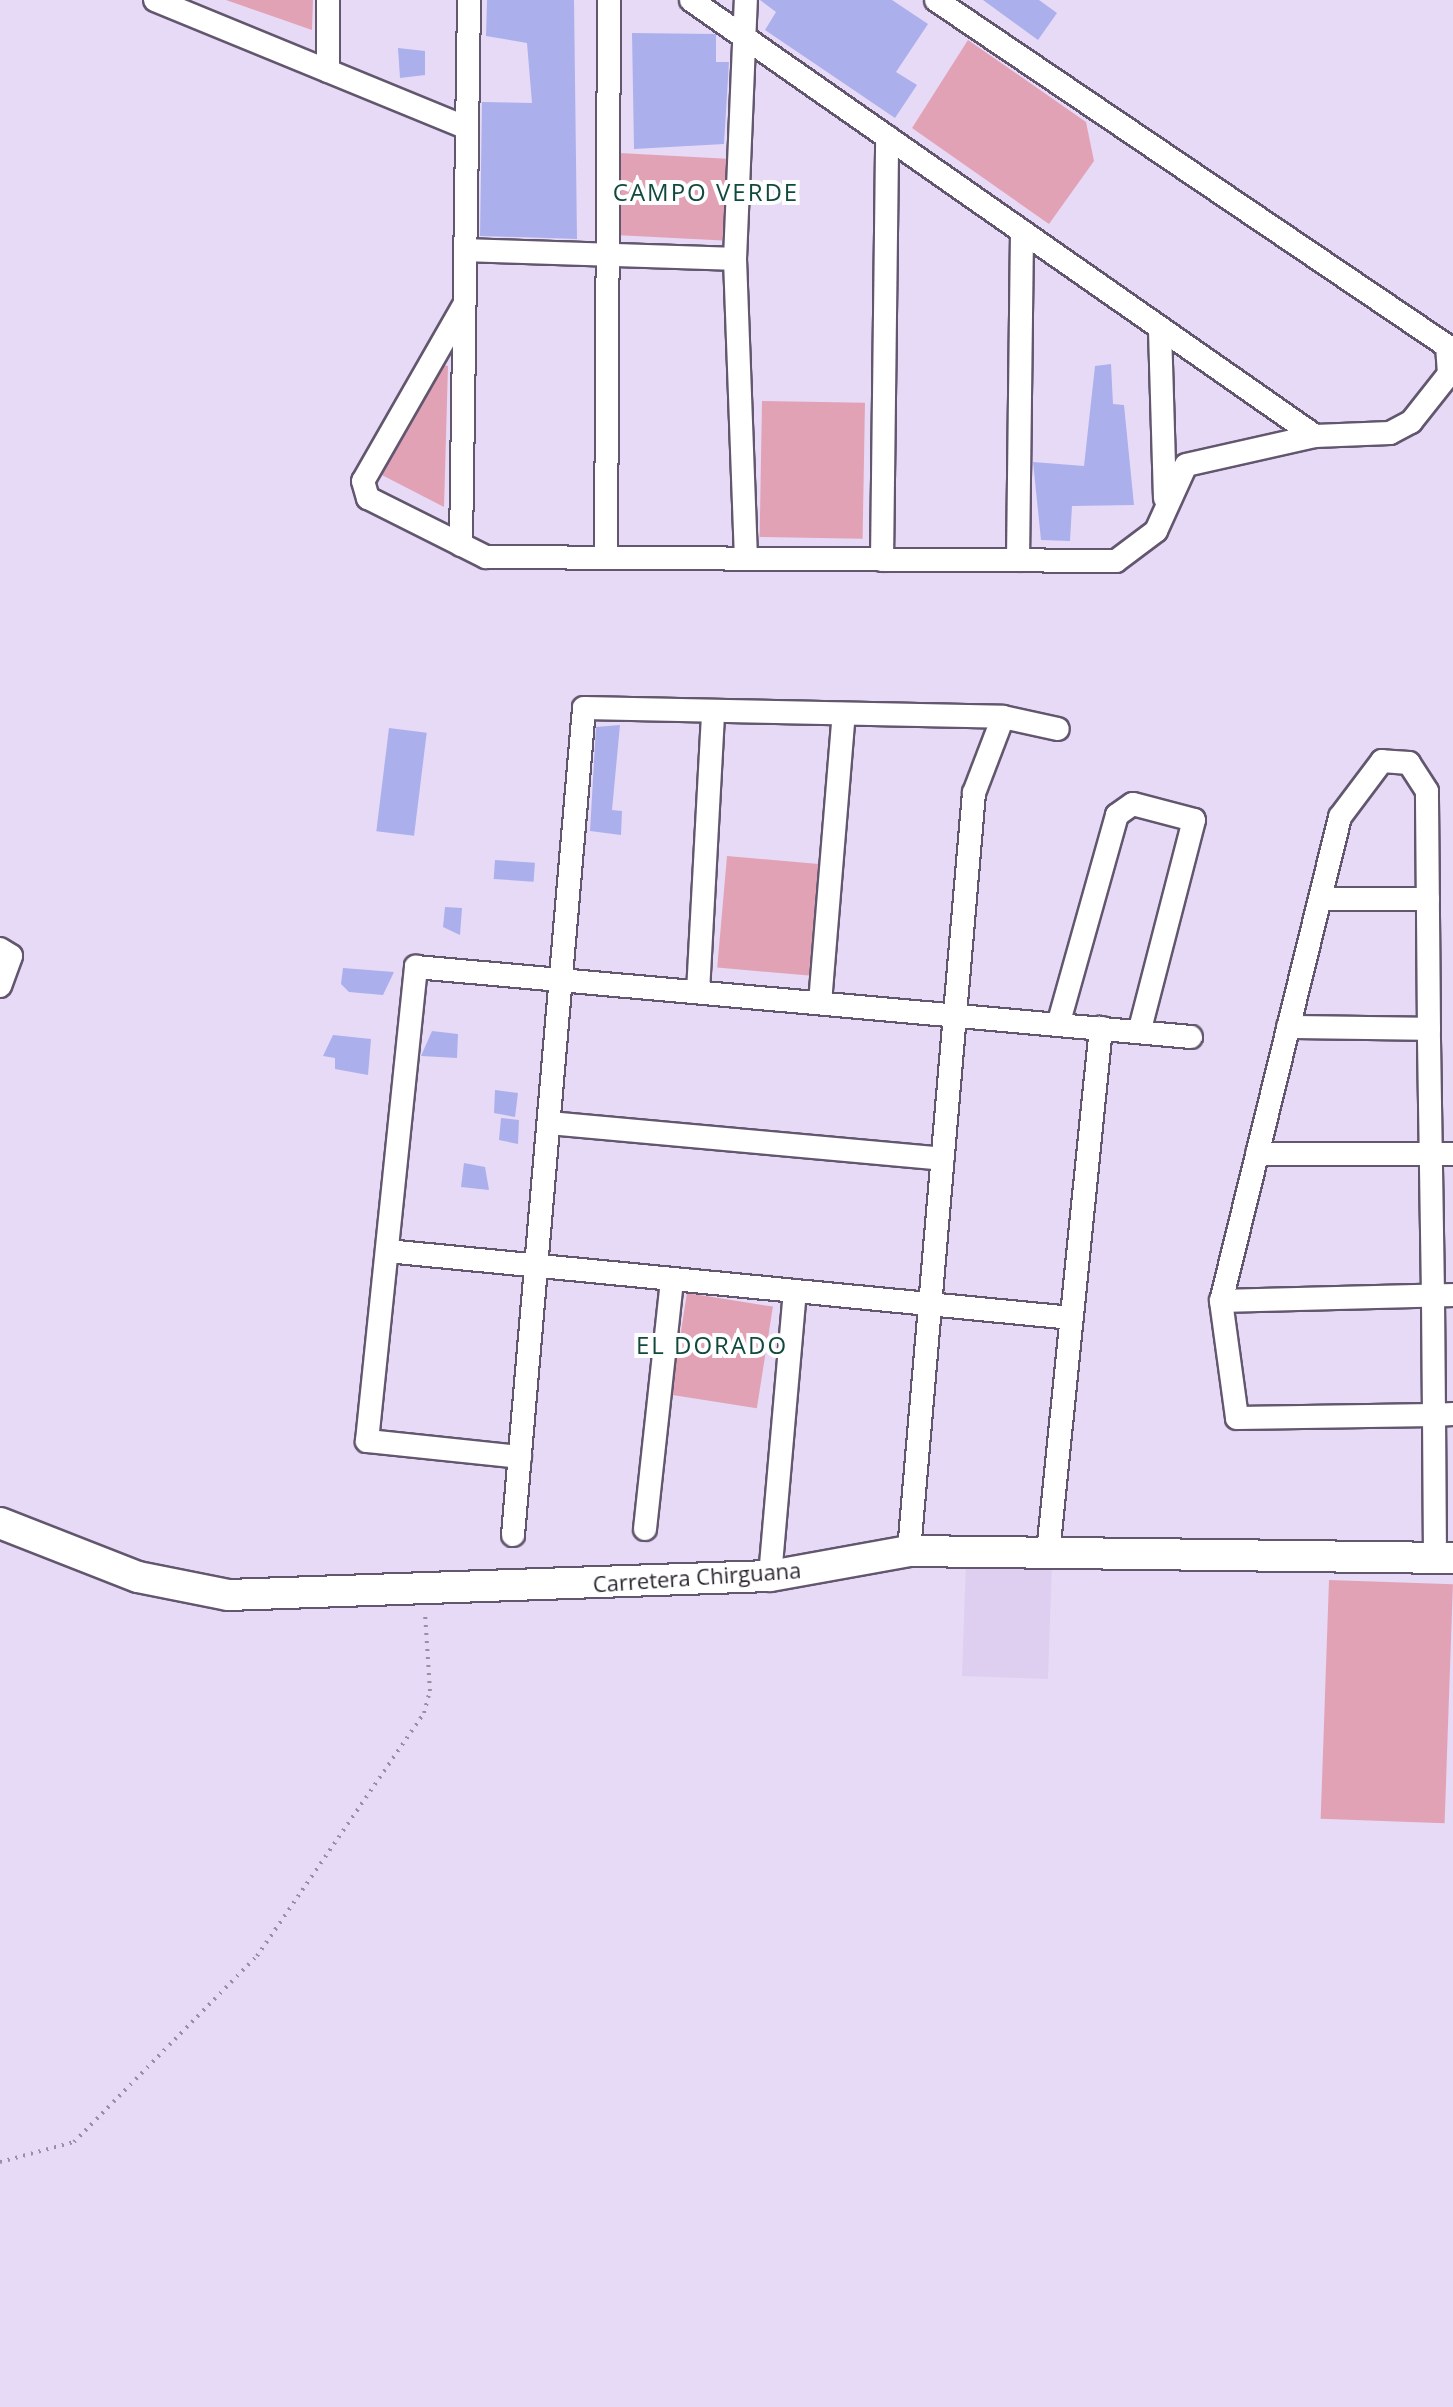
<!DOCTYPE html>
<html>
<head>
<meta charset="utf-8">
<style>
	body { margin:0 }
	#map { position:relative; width:1453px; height:2407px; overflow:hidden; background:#e7daf6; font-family:"Open Sans",sans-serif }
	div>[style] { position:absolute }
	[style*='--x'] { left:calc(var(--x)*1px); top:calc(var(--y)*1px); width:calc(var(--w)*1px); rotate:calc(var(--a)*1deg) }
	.built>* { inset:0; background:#decef0; transform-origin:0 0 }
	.green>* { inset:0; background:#e2a2b5; transform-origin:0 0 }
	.building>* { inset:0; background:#abb0ec; transform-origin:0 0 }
	.path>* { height:4px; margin-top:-2px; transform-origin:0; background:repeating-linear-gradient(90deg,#998fa4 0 2px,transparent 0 8px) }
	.roads { filter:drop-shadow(2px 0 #62576e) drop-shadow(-2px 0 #62576e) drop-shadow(0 2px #62576e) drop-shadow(0 -2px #62576e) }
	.street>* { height:22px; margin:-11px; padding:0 11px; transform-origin:11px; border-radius:11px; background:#fff }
	.secondary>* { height:30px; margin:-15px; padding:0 15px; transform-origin:15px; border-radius:15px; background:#fff }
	span { translate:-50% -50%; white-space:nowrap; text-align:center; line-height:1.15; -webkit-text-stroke:8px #fff; paint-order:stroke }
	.street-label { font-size:22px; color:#2c2732 }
	.neighbourhood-label { font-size:24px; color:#12493e; letter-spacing:2px }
</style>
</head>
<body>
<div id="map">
	<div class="built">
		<div style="left:966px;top:1561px;width:86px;height:115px;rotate:2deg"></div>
	</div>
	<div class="green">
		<div style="clip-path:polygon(226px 0,313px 0,312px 30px)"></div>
		<div style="clip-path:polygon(968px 40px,1086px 122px,1094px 161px,1049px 224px,912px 128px)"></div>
		<div style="left:619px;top:153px;width:108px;height:82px;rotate:3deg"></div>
		<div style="clip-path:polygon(439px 364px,448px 366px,444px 507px,378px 473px)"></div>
		<div style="left:762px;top:401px;width:103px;height:136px;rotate:1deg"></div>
		<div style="left:727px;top:856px;width:92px;height:112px;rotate:5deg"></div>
		<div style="left:687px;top:1293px;width:87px;height:103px;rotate:9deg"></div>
		<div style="left:1329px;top:1580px;width:124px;height:239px;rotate:2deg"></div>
	</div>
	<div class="building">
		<div style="clip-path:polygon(487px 0,574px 0,577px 239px,480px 236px,482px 102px,532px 103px,527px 43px,486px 36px)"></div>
		<div style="clip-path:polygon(760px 0,892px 0,928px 24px,896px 72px,917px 85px,895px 118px,765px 30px,776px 12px)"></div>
		<div style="clip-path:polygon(983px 0,1039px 0,1057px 13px,1038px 40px)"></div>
		<div style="clip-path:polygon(632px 33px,716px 34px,716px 62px,729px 62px,724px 144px,634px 149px)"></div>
		<div style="clip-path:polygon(398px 48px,425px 51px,425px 75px,400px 78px)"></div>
		<div style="clip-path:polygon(1111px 364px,1113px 404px,1124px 405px,1134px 505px,1072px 506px,1070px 541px,1041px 540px,1033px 462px,1084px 466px,1095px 366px)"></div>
		<div style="clip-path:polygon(620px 725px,612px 810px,622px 811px,621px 835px,590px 831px,596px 727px)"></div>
		<div style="left:389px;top:728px;width:38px;height:104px;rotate:7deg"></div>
		<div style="left:495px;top:860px;width:40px;height:19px;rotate:4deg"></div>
		<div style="clip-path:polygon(445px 907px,462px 908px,460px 935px,443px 927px)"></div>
		<div style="clip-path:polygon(343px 968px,394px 972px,383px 995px,349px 992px,341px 984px)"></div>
		<div style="clip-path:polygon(432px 1031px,458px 1034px,457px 1058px,421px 1056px)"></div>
		<div style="clip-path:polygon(333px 1035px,371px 1039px,368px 1075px,335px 1069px,335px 1058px,323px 1056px)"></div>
		<div style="clip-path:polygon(495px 1090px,518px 1093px,515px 1117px,494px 1113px)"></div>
		<div style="clip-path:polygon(501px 1118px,519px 1120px,518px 1144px,499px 1140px)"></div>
		<div style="clip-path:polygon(464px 1163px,485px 1167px,489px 1190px,461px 1187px)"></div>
	</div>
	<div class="path">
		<div style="--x:0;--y:2162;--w:77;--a:-15.1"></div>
		<div style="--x:74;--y:2142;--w:261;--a:-45.5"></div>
		<div style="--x:257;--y:1956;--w:295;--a:-55.5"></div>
		<div style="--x:424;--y:1713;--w:23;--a:-75"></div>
		<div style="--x:430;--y:1691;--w:78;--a:-93.7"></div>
	</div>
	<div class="roads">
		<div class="street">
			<div style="--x:155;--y:0;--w:337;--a:22.3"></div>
			<div style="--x:328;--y:0;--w:71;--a:90"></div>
			<div style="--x:691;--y:0;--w:761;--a:34.94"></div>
			<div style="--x:466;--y:250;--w:269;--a:1.9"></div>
			<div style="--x:464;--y:305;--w:203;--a:119.8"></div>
			<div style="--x:363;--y:481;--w:18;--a:74"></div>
			<div style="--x:368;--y:498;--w:132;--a:26.6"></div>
			<div style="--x:486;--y:557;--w:630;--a:0.36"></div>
			<div style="--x:1116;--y:561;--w:50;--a:-36.9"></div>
			<div style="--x:1156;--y:531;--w:72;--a:-65.6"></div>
			<div style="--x:1186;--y:465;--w:132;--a:-12.7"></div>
			<div style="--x:1315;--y:436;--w:75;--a:-2.3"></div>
			<div style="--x:1390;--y:433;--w:24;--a:-28"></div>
			<div style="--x:1411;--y:422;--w:61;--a:-51.6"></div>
			<div style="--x:1449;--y:374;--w:28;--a:-94"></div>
			<div style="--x:1447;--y:346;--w:617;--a:-145.9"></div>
			<div style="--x:1160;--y:330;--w:168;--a:88.3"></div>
			<div style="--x:461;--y:545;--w:545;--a:-89.16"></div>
			<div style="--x:606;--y:558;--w:558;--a:-89.69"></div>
			<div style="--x:746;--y:559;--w:300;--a:-92.1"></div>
			<div style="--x:735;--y:259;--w:259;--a:-87.6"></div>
			<div style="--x:882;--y:560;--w:423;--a:-89.3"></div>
			<div style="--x:1018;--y:560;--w:323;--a:-89.3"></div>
			<div style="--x:1320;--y:899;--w:108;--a:0"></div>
			<div style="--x:0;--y:949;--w:13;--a:32"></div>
			<div style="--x:11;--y:956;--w:32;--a:110"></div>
			<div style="--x:698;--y:992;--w:281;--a:-86.9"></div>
			<div style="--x:820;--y:1003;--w:290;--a:-85.3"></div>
			<div style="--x:1058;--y:1025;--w:218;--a:-74.3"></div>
			<div style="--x:1117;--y:815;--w:19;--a:-35"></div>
			<div style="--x:1133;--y:804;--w:63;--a:14.7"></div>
			<div style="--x:1194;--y:820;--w:219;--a:104.5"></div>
			<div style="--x:1288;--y:1027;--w:141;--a:0.8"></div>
			<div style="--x:549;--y:1123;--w:395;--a:5.2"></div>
			<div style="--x:1257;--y:1154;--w:196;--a:0"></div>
			<div style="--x:387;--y:1251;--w:688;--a:5.59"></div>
			<div style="--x:1221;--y:1301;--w:232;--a:-1.5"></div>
			<div style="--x:520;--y:1457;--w:154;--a:-174"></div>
			<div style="--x:367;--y:1441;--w:477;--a:-84.1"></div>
			<div style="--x:416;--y:967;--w:778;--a:5.16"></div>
			<div style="--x:645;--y:1529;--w:251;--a:-83.8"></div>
			<div style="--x:513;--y:1535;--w:830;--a:-85.09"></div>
			<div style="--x:584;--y:708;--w:419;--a:1.2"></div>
			<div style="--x:1003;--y:717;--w:56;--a:12.3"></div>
			<div style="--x:909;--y:1551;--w:761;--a:-85.1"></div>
			<div style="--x:974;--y:793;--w:81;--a:-69.1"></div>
			<div style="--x:1048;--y:1553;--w:528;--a:-84.24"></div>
			<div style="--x:1435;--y:1558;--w:143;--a:-90.4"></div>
			<div style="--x:1434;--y:1415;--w:120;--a:-90.5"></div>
			<div style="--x:1433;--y:1295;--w:266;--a:-90.9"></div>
			<div style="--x:1429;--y:1029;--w:238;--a:-90.5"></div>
			<div style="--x:1427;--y:791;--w:33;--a:-123"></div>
			<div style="--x:1409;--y:763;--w:27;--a:-176"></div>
			<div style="--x:1382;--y:761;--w:70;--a:126.9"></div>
			<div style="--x:1340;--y:817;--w:498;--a:103.8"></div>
			<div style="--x:1221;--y:1301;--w:118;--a:82.2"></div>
			<div style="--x:1237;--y:1418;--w:197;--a:-0.9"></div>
			<div style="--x:1434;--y:1415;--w:19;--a:-3"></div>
			<div style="--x:770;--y:1576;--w:286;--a:-85"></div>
		</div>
		<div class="secondary">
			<div style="--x:0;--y:1523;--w:148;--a:21.4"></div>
			<div style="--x:138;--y:1577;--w:92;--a:11.3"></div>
			<div style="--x:228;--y:1595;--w:542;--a:-2.01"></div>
			<div style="--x:770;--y:1576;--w:141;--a:-10.2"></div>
			<div style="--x:909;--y:1551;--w:544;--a:0.74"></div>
		</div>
	</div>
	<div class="street-label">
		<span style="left:697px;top:1577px;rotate:-4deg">Carretera Chirguana</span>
	</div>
	<div class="neighbourhood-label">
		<span style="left:706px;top:192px">CAMPO VERDE</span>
		<span style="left:712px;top:1345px">EL DORADO</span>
	</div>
</div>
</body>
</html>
